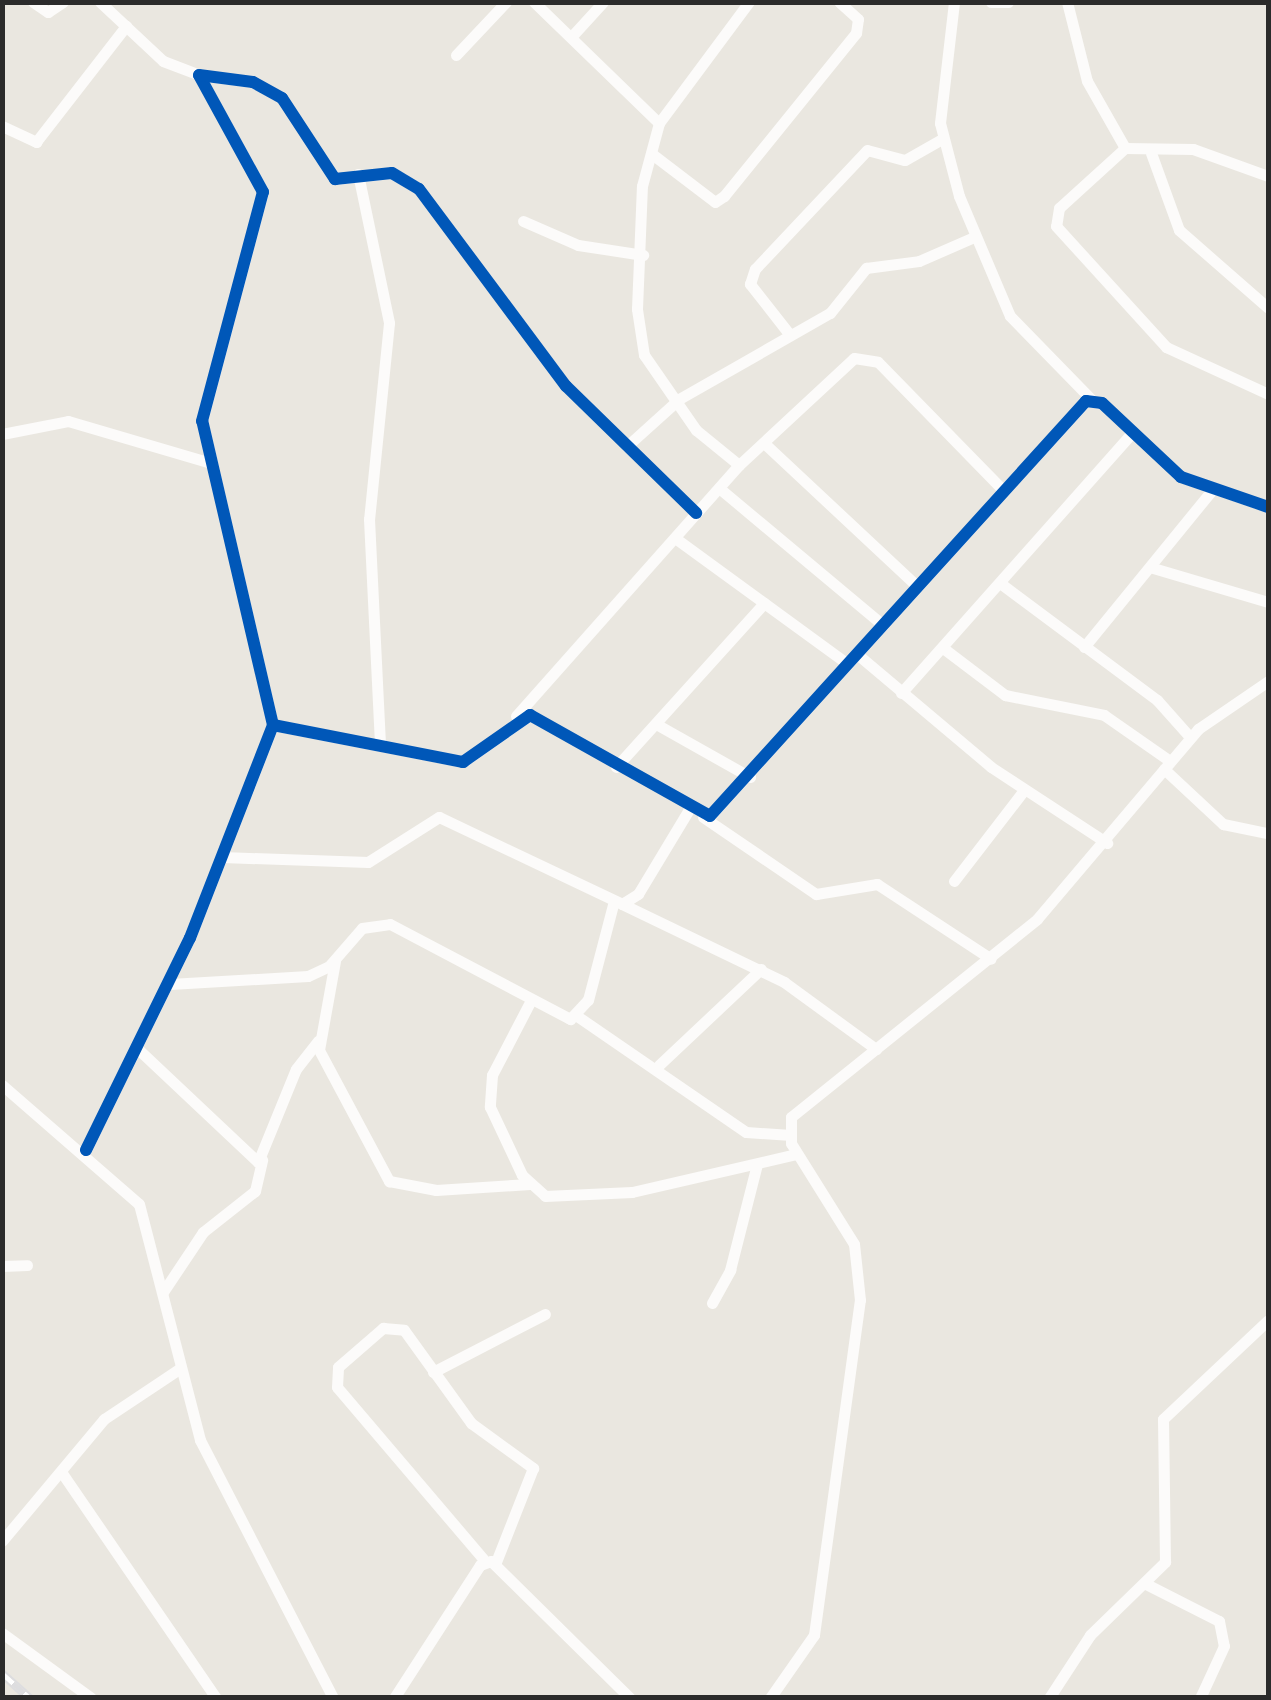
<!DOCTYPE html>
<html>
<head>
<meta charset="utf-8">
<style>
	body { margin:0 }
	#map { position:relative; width:1271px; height:1700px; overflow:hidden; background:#eae7e0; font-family:Helvetica,sans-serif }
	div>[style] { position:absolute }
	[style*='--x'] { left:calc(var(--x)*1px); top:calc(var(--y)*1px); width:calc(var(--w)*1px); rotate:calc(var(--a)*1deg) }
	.minor>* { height:11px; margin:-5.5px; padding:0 5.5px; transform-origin:5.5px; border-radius:5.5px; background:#fcfbfa }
	.rail>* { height:9px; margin-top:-4.5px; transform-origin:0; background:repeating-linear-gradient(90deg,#fff 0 15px,#dddddf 0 30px); box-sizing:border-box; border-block:2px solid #dddddf }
	.cycleway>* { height:12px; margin:-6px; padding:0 6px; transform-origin:6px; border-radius:6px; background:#0057b8 }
	span { translate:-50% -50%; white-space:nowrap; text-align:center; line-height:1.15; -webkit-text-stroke:8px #fff; paint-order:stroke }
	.frame { position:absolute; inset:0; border:5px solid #2b2b2b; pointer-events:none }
</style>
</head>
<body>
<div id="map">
	<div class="minor">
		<div style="--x:33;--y:2;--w:18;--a:34"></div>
		<div style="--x:48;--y:12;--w:18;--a:-34"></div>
		<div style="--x:100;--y:2;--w:86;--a:43.1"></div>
		<div style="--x:163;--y:61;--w:39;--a:21"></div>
		<div style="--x:534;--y:2;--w:174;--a:44.1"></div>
		<div style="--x:954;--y:2;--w:122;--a:96.6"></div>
		<div style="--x:940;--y:123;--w:75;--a:75.4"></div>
		<div style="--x:959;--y:196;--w:130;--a:67"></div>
		<div style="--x:1010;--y:316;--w:117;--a:45.7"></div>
		<div style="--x:991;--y:2;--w:17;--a:0"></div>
		<div style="--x:1067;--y:2;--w:81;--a:75.8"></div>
		<div style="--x:1087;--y:81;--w:77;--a:60.4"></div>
		<div style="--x:1125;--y:148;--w:68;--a:0.8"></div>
		<div style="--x:1193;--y:149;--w:80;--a:19.8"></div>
		<div style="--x:572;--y:36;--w:46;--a:-47.6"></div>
		<div style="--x:456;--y:55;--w:73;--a:-46.7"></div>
		<div style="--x:2;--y:126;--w:38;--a:25"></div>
		<div style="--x:36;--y:142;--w:147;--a:-52.2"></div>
		<div style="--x:1125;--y:148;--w:89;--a:137.7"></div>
		<div style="--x:1059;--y:208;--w:18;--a:99"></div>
		<div style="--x:1056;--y:226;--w:164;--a:47.7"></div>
		<div style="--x:1166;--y:347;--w:112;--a:24.7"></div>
		<div style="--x:1151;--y:153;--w:82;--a:70"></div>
		<div style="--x:1179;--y:230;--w:118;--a:41.2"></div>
		<div style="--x:652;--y:154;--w:79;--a:37.3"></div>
		<div style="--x:715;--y:202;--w:11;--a:-34"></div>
		<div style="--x:724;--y:196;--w:210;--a:-51"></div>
		<div style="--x:856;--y:33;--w:14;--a:-82"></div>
		<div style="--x:858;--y:19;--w:25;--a:-138"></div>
		<div style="--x:358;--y:174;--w:152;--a:78.2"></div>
		<div style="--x:389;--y:323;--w:197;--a:95.8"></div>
		<div style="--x:369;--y:519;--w:224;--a:87.2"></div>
		<div style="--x:523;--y:221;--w:60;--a:23.6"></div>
		<div style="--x:578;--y:245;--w:66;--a:8.7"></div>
		<div style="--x:790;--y:335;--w:65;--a:-128.1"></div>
		<div style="--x:750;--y:284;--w:16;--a:-72"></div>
		<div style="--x:755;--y:269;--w:163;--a:-46.7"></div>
		<div style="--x:867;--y:150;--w:39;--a:15"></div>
		<div style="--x:905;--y:160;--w:43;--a:-29.6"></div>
		<div style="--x:2;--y:434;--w:67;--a:-11.1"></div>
		<div style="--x:68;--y:421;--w:149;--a:16.4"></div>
		<div style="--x:764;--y:443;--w:209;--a:43.1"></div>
		<div style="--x:627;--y:446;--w:70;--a:-42.1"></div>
		<div style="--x:679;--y:399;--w:174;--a:-29.7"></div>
		<div style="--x:830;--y:313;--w:58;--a:-51.3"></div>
		<div style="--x:866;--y:268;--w:53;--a:-7.5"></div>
		<div style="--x:919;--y:261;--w:60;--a:-23.6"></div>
		<div style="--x:739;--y:465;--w:55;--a:-140.9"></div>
		<div style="--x:696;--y:430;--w:91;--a:-124.7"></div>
		<div style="--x:644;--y:355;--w:47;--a:-98.7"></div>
		<div style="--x:637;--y:309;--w:123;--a:-87.7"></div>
		<div style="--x:642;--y:186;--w:65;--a:-74.9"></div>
		<div style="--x:659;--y:123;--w:151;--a:-53.4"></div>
		<div style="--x:719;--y:488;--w:214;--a:39.9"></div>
		<div style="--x:675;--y:538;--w:214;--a:36.1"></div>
		<div style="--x:1153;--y:568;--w:120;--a:16.5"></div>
		<div style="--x:1000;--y:583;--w:196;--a:36.7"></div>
		<div style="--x:1157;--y:700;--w:50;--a:48.3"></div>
		<div style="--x:1084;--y:647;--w:203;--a:-50.8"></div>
		<div style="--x:943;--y:648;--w:78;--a:37.2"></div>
		<div style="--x:1005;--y:695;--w:101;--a:11.4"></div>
		<div style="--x:1104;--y:715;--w:80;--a:34.9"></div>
		<div style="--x:857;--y:654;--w:175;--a:40.1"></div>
		<div style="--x:991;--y:767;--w:139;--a:33.2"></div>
		<div style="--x:901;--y:693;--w:349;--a:-48.4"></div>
		<div style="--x:516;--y:716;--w:336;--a:-48.4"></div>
		<div style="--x:739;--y:465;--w:157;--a:-42.9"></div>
		<div style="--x:854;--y:358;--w:24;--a:9"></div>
		<div style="--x:878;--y:362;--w:177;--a:45.7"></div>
		<div style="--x:656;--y:724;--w:108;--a:29.4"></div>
		<div style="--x:273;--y:725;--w:312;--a:-103.1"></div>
		<div style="--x:202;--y:421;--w:237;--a:-75.1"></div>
		<div style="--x:263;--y:192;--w:133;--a:-118.7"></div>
		<div style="--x:199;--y:75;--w:54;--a:7.4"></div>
		<div style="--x:253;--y:82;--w:33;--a:29"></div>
		<div style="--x:282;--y:98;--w:97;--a:56.8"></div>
		<div style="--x:335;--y:179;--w:57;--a:-6"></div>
		<div style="--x:392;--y:173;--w:31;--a:31"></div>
		<div style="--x:419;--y:189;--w:246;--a:53.3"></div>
		<div style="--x:566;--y:386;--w:182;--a:44.3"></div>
		<div style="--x:616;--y:767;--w:221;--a:-47.9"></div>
		<div style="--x:1164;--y:769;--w:81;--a:43"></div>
		<div style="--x:1223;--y:824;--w:45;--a:11.6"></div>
		<div style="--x:703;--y:817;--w:137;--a:34.3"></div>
		<div style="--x:816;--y:894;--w:62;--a:-9.3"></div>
		<div style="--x:877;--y:884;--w:136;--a:33.3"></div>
		<div style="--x:222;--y:857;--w:146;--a:2"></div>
		<div style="--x:368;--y:862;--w:84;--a:-32.4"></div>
		<div style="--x:439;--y:817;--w:203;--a:25.4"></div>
		<div style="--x:622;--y:904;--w:19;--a:-32"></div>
		<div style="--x:638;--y:894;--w:97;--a:-58.9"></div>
		<div style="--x:954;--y:881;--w:115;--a:-52.4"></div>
		<div style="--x:622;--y:904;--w:180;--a:25.7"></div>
		<div style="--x:784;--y:982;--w:114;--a:36.1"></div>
		<div style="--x:335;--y:961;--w:90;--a:100.2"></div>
		<div style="--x:319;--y:1050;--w:149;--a:61.9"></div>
		<div style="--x:389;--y:1181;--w:48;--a:10.8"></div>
		<div style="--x:436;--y:1190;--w:94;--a:-3.7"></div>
		<div style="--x:170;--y:984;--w:138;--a:-3.3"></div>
		<div style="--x:308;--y:976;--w:23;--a:-25"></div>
		<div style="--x:329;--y:966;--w:50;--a:-49"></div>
		<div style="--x:362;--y:928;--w:28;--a:-8"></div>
		<div style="--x:390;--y:924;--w:204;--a:27.8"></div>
		<div style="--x:570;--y:1019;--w:26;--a:-47"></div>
		<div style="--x:588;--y:1000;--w:98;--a:-75.3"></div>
		<div style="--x:530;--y:1002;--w:82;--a:117.5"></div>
		<div style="--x:492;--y:1075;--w:32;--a:94"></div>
		<div style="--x:490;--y:1107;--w:75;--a:64.8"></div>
		<div style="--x:522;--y:1175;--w:31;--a:42"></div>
		<div style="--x:545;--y:1196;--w:87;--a:-2.6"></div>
		<div style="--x:632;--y:1192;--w:169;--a:-13"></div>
		<div style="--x:577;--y:1016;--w:205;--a:34.5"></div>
		<div style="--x:746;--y:1132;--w:45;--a:3.8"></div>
		<div style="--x:139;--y:1050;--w:163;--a:43.3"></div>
		<div style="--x:258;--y:1162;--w:100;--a:-67.8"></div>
		<div style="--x:296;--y:1069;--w:36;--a:-52"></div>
		<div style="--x:659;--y:1065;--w:140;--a:-43.3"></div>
		<div style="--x:2;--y:1085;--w:181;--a:41"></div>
		<div style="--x:139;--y:1204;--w:244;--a:75.5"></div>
		<div style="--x:200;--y:1440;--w:290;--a:62.7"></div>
		<div style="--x:86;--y:1150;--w:236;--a:-63.9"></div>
		<div style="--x:190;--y:938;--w:229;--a:-68.7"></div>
		<div style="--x:273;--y:725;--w:194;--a:11"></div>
		<div style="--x:463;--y:762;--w:82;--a:-35"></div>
		<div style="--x:530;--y:715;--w:206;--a:29.3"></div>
		<div style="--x:710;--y:816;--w:560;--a:-47.82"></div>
		<div style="--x:1086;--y:401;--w:16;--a:7"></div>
		<div style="--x:1102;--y:403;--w:108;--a:43.1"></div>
		<div style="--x:1181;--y:477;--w:92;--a:19"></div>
		<div style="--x:2;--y:1266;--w:25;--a:-2"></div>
		<div style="--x:163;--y:1292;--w:72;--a:-56.3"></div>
		<div style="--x:203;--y:1232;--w:66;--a:-38.3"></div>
		<div style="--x:255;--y:1191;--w:32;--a:-77"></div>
		<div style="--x:712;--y:1303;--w:38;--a:-61"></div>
		<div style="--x:730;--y:1270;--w:109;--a:-75.7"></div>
		<div style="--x:433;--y:1372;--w:126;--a:-27.4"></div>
		<div style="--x:62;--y:1473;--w:273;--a:55.6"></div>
		<div style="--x:2;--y:1541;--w:159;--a:-50.1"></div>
		<div style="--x:104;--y:1419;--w:90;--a:-33.7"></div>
		<div style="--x:485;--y:1561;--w:228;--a:-130.4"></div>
		<div style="--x:337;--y:1387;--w:20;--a:-87"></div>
		<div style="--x:338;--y:1367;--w:60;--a:-40.9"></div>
		<div style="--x:383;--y:1328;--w:21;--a:5"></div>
		<div style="--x:404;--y:1330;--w:115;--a:54.2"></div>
		<div style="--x:471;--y:1423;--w:77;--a:36"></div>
		<div style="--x:533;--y:1468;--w:101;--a:111.5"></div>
		<div style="--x:1146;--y:1584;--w:82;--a:26.9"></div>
		<div style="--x:1219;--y:1621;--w:25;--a:79"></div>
		<div style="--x:1224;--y:1646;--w:57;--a:114.8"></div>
		<div style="--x:2;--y:1633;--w:110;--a:36.1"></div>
		<div style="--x:394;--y:1698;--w:158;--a:-57.1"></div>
		<div style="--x:480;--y:1565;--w:12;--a:-20"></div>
		<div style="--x:491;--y:1561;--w:195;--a:44.6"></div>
		<div style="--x:770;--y:1698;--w:77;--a:-55.1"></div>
		<div style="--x:814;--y:1635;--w:338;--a:-82.2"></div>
		<div style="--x:860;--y:1300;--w:56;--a:-96.1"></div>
		<div style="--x:854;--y:1244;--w:119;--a:-122"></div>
		<div style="--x:791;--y:1143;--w:26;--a:-90"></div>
		<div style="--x:791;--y:1117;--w:316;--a:-38.8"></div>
		<div style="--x:1037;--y:919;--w:249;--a:-49.7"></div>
		<div style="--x:1198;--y:729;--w:85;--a:-34.4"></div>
		<div style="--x:1049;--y:1698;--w:75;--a:-56.9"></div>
		<div style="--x:1090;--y:1635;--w:105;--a:-44.2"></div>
		<div style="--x:1165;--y:1562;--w:143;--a:-90.8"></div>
		<div style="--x:1163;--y:1419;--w:144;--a:-43.3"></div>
	</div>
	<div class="rail">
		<div style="--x:2;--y:1673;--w:38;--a:42"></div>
	</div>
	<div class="cycleway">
		<div style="--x:273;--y:725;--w:312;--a:-103.1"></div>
		<div style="--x:202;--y:421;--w:237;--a:-75.1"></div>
		<div style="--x:263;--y:192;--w:133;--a:-118.7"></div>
		<div style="--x:199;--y:75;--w:54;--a:7.4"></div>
		<div style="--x:253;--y:82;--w:33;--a:29"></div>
		<div style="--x:282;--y:98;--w:97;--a:56.8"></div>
		<div style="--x:335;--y:179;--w:57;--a:-6"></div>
		<div style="--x:392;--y:173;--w:31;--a:31"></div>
		<div style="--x:419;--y:189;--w:246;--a:53.3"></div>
		<div style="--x:566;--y:386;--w:182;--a:44.3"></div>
		<div style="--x:86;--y:1150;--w:236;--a:-63.9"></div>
		<div style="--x:190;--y:938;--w:229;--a:-68.7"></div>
		<div style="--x:273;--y:725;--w:194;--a:11"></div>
		<div style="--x:463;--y:762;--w:82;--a:-35"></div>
		<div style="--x:530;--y:715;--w:206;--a:29.3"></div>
		<div style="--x:710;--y:816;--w:560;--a:-47.82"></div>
		<div style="--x:1086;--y:401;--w:16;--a:7"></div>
		<div style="--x:1102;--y:403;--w:108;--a:43.1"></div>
		<div style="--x:1181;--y:477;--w:92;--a:19"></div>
	</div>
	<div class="frame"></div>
</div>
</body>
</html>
